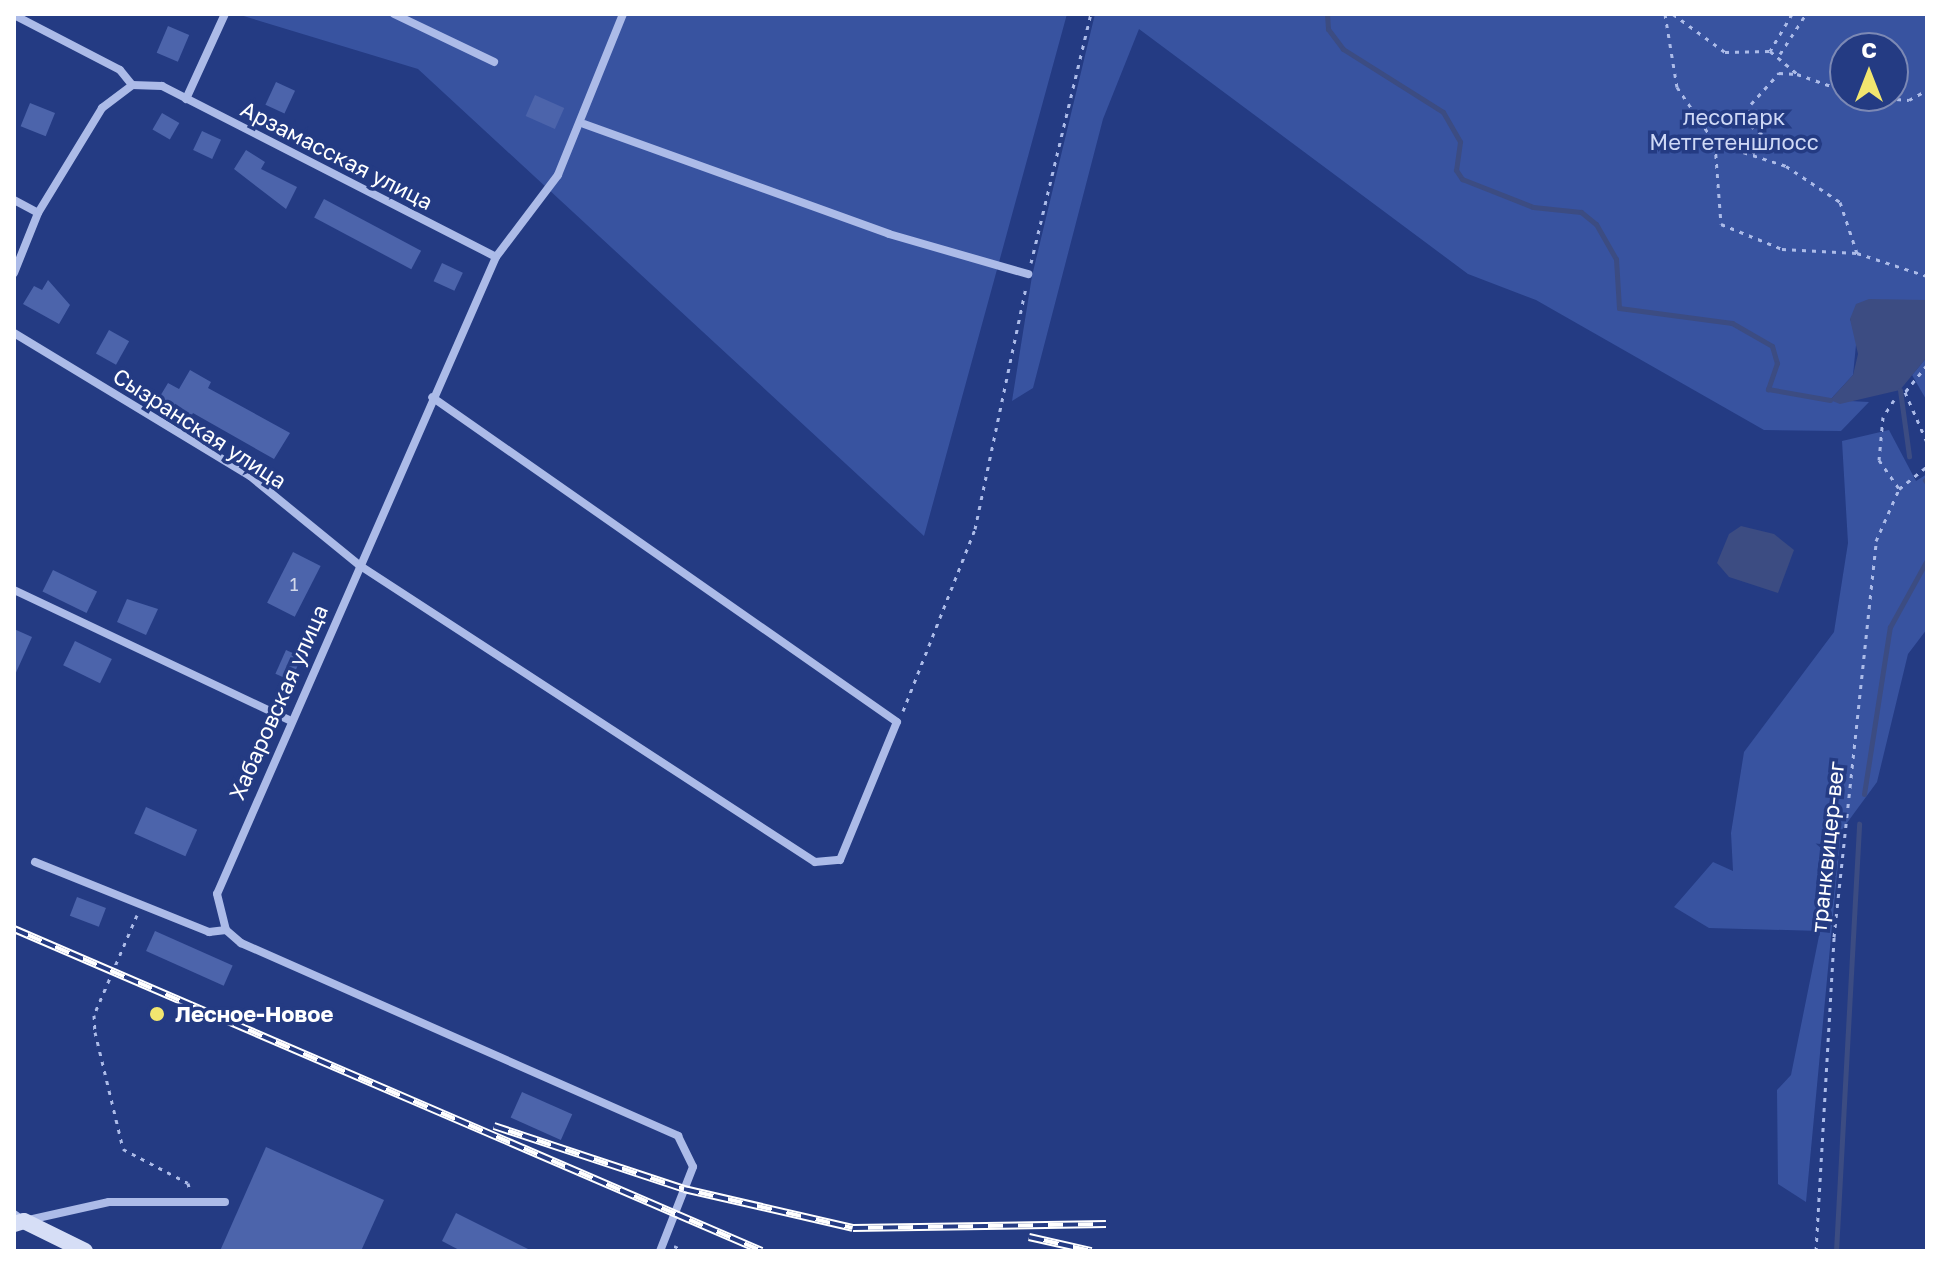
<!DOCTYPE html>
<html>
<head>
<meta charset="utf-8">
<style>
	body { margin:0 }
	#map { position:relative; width:1941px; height:1265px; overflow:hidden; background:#243b83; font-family:"Golos Text",sans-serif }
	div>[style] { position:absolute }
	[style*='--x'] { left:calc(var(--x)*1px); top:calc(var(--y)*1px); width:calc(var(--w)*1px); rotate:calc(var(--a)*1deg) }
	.green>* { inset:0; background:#3853a0 }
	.water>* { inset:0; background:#3c4c82 }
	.stream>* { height:5px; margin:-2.5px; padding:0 2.5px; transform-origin:2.5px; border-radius:2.5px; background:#3c4c82 }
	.building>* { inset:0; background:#4c64ab; transform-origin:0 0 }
	.path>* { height:3px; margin-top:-1.5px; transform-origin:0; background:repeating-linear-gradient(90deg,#acbbe8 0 4px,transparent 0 10px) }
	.street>* { height:8px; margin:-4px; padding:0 4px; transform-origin:4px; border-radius:4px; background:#acbbe8 }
	.secondary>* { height:16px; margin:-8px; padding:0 8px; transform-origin:8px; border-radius:8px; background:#d6def6 }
	.rail>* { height:8px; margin-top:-4px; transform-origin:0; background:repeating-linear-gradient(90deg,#243b83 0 15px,#fff 0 30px); box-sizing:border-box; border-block:2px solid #fff }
	.dots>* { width:22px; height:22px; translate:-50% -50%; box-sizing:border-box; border:4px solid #243b83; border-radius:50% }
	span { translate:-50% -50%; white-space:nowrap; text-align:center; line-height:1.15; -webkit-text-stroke:7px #243b83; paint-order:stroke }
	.number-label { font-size:18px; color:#d2d8ea }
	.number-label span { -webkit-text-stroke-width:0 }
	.park-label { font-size:22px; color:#cfd9f6 }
	.street-label { font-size:22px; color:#fff }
	.poi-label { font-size:22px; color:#fff; font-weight:700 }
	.left { translate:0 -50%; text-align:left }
	.frame { position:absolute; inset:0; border:16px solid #fff; pointer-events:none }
	.north { position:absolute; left:1829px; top:32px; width:80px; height:80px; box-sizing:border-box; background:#243b83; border:2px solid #7c89b5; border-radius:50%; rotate:0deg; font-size:22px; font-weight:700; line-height:32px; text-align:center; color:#fff }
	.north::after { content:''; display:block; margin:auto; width:28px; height:36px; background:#f2e66f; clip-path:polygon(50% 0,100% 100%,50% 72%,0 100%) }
</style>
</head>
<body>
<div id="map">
	<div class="green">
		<div style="clip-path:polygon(237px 14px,1067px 14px,924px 536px,418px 69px)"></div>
		<div style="clip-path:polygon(evenodd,1095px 14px,1927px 14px,1927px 300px,1894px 301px,1850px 319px,1857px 335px,1853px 375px,1830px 400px,1869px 402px,1841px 431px,1764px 430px,1536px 300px,1468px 274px,1139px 29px,1103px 119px,1033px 388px,1012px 401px,1032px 276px,1095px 14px,1845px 48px,1893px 48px,1893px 96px,1845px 96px,1845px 48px)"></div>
		<div style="clip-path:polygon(1927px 357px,1927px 401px,1912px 375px)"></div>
		<div style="clip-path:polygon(1889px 430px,1916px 481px,1927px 474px,1927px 629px,1908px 654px,1877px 782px,1841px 831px,1806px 1202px,1778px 1184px,1777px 1090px,1791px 1075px,1820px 931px,1709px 928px,1674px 907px,1713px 862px,1733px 871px,1731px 833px,1744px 752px,1834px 632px,1848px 543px,1842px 441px)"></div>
	</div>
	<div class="water">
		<div style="clip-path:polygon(1869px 299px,1927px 300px,1927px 357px,1900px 390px,1840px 404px,1830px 400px,1853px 375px,1858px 354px,1850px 319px,1856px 304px)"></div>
		<div style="clip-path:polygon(1741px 526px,1774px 534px,1794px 550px,1778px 593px,1729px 577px,1717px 563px,1729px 534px)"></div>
	</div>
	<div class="stream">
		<div style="--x:1327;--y:14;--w:15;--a:86"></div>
		<div style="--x:1328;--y:29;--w:25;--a:53"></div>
		<div style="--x:1343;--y:49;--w:118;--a:32.2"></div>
		<div style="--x:1443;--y:112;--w:34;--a:60"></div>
		<div style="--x:1460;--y:142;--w:28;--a:98"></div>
		<div style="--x:1456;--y:170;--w:11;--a:56"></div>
		<div style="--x:1462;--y:179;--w:76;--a:21.5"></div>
		<div style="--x:1533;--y:207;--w:48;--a:5.9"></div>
		<div style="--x:1581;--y:212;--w:19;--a:39"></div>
		<div style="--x:1596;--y:224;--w:40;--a:60.3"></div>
		<div style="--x:1616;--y:259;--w:49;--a:86.5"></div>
		<div style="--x:1619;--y:308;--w:114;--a:7.6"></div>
		<div style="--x:1732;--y:323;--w:46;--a:29.9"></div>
		<div style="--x:1772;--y:346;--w:18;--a:74"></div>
		<div style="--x:1777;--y:363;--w:28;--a:109"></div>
		<div style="--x:1768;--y:389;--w:63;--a:10.1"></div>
		<div style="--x:1900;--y:390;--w:67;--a:82.2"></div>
		<div style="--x:1925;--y:480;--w:4;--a:56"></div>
		<div style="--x:1864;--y:794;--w:169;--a:-81.2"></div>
		<div style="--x:1890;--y:627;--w:77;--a:-61.1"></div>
		<div style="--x:1836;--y:1251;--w:428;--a:-86.9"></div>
	</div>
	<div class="building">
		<div style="left:168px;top:26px;width:23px;height:29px;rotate:23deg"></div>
		<div style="left:276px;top:82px;width:21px;height:25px;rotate:25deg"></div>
		<div style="left:535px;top:95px;width:32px;height:23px;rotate:24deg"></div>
		<div style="left:30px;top:103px;width:27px;height:25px;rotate:22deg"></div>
		<div style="left:162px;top:113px;width:20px;height:19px;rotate:30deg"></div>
		<div style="left:202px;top:131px;width:21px;height:21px;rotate:25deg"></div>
		<div style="clip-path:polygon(246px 150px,265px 162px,261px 169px,297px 187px,286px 209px,234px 169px)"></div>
		<div style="left:324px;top:199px;width:110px;height:21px;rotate:28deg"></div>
		<div style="left:442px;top:263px;width:23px;height:20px;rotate:25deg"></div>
		<div style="clip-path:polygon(48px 280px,70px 305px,59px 324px,23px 304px,34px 286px,42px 290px)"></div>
		<div style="left:109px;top:330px;width:23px;height:27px;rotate:29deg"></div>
		<div style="clip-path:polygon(190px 370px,211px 382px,208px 388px,290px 433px,274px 459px,193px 413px,188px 422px,156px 403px,168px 383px,179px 389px)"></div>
		<div style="left:293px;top:552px;width:31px;height:57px;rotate:27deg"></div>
		<div style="left:53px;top:570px;width:49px;height:24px;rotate:26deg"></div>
		<div style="clip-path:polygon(127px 599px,158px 609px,146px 635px,117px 622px)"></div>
		<div style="clip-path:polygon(14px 629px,32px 637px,14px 677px)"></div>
		<div style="left:75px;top:641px;width:41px;height:27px;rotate:26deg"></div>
		<div style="left:286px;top:650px;width:17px;height:26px;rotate:24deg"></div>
		<div style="left:146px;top:807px;width:56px;height:29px;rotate:24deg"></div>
		<div style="left:77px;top:897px;width:31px;height:20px;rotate:21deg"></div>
		<div style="left:155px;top:931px;width:85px;height:22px;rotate:24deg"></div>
		<div style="left:522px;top:1092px;width:55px;height:28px;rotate:24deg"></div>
		<div style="clip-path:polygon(266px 1147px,384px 1200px,361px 1251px,220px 1251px)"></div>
		<div style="clip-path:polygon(456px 1213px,532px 1251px,461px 1251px,442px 1241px)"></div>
	</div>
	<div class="path">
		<div style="--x:1665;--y:14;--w:74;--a:80.7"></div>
		<div style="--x:1677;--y:87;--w:68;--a:55.8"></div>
		<div style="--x:1715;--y:143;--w:75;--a:17.9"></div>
		<div style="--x:1786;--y:166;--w:65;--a:33.7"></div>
		<div style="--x:1840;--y:202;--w:54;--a:71.6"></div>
		<div style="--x:1673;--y:14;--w:64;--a:36.2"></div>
		<div style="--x:1725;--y:52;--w:45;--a:-1.3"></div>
		<div style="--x:1792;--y:14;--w:43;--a:120.7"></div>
		<div style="--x:1770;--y:51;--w:35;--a:40"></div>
		<div style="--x:1797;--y:74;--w:51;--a:19.5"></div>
		<div style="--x:1780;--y:54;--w:48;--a:-57"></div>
		<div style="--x:1857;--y:96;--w:52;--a:4.4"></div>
		<div style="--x:1909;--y:100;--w:21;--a:-29"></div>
		<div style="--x:1715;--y:144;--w:80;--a:85.7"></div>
		<div style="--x:1721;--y:224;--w:66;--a:22.3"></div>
		<div style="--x:1782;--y:249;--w:75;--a:3.1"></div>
		<div style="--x:1857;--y:253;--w:74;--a:18.2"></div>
		<div style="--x:1753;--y:154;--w:22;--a:-66"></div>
		<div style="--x:1762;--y:134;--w:19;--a:-144"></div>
		<div style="--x:1747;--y:123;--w:19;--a:-78"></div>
		<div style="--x:1751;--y:104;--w:42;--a:-47.9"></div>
		<div style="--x:1779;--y:73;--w:18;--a:3"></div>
		<div style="--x:1031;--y:263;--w:256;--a:-76.5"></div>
		<div style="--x:1927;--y:365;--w:35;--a:129"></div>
		<div style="--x:1905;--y:392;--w:55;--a:66.3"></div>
		<div style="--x:1894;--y:400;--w:20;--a:123"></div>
		<div style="--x:1883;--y:417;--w:43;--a:95.3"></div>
		<div style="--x:1879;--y:460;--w:35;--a:55"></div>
		<div style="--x:903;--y:711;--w:196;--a:-68.4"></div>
		<div style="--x:975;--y:529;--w:248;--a:-78.1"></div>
		<div style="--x:137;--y:915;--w:109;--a:113.3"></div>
		<div style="--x:94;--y:1015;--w:17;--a:87"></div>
		<div style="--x:95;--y:1032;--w:120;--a:76.5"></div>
		<div style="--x:123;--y:1149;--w:73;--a:27.6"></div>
		<div style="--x:188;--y:1183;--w:8;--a:76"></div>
		<div style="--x:674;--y:1246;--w:12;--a:24"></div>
		<div style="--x:1816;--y:1251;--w:315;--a:-86.7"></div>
		<div style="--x:1834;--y:937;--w:398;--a:-83.9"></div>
		<div style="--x:1876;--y:541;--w:57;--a:-66.1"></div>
		<div style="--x:1899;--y:489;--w:36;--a:-39"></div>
	</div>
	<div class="street">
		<div style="--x:394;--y:14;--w:111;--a:25.6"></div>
		<div style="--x:623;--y:14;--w:174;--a:112"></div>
		<div style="--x:558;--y:175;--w:103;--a:127.1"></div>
		<div style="--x:496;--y:257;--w:695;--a:113.65"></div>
		<div style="--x:217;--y:894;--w:37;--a:76"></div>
		<div style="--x:226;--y:930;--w:20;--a:41"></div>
		<div style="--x:241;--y:943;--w:478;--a:23.8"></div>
		<div style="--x:678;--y:1136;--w:34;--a:64"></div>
		<div style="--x:693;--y:1167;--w:90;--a:111.4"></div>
		<div style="--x:14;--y:15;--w:119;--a:27.4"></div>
		<div style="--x:120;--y:70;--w:19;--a:51"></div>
		<div style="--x:186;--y:99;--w:94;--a:-65.4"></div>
		<div style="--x:584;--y:124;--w:324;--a:19.8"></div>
		<div style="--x:889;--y:234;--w:145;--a:16.1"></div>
		<div style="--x:14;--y:200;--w:27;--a:28"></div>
		<div style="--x:14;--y:273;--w:65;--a:-68.2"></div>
		<div style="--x:38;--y:213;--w:123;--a:-58.6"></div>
		<div style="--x:102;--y:108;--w:38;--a:-37"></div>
		<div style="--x:132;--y:85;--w:30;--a:2"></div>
		<div style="--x:162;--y:86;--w:375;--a:27.1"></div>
		<div style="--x:14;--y:333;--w:276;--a:31.2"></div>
		<div style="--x:250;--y:476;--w:141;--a:39.2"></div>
		<div style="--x:359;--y:565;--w:544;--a:33.08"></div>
		<div style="--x:815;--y:862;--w:25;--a:-5"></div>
		<div style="--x:840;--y:860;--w:149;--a:-67.6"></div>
		<div style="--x:897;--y:722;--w:567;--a:-145.05"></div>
		<div style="--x:14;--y:590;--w:304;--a:25.3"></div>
		<div style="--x:35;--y:862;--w:188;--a:21.9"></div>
		<div style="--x:209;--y:932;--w:17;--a:-7"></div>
		<div style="--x:14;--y:1214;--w:12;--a:35"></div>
		<div style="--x:24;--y:1221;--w:87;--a:-12.6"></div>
		<div style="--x:109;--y:1202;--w:116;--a:0"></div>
	</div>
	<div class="secondary">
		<div style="--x:14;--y:1224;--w:10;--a:-17"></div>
		<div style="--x:24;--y:1221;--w:68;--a:26.2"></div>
	</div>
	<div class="rail">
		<div style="--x:14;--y:929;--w:814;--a:23.29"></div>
		<div style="--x:494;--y:1126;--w:200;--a:18.3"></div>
		<div style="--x:684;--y:1189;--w:173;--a:13"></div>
		<div style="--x:853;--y:1228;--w:253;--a:-0.9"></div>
		<div style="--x:1029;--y:1237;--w:64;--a:12.7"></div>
	</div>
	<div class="dots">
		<div style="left:157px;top:1014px;background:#f2e66f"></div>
	</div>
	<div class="number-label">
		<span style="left:294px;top:584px">1</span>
	</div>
	<div class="park-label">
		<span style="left:1734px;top:129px">лесопарк<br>Метгетеншлосс</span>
	</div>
	<div class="street-label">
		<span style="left:337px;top:155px;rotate:27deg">Арзамасская улица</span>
		<span style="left:200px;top:428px;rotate:33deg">Сызранская улица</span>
		<span style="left:278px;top:702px;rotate:-66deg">Хабаровская улица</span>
		<span style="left:1827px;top:847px;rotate:-84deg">транквицер-вег</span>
	</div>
	<div class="poi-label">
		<span class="left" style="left:175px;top:1014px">Лесное-Новое</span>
	</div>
	<div class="frame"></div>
	<div class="north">С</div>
</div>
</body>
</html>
